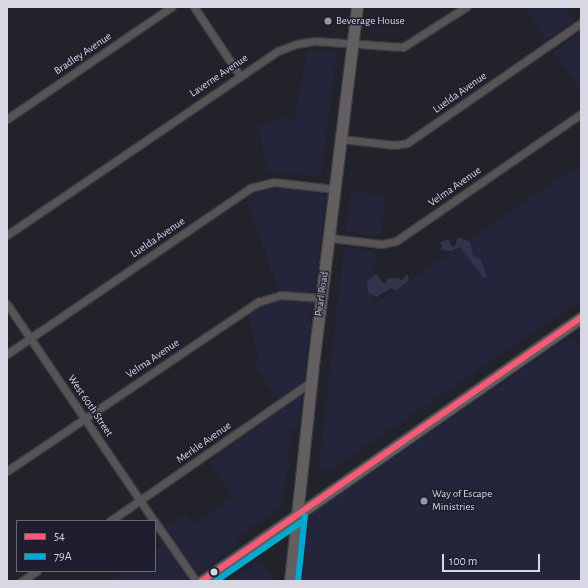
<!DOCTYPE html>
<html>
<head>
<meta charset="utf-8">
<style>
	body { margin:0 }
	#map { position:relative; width:588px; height:588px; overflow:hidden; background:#22222b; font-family:"Alegreya Sans",sans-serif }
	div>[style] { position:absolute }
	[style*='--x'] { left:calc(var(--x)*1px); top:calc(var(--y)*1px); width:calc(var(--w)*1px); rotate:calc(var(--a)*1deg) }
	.built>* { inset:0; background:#24243a; transform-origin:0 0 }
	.green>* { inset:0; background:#33334e }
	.roads { filter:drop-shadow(1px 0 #3c3c44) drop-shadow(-1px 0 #3c3c44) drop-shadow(0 1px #3c3c44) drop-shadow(0 -1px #3c3c44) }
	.minor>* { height:7px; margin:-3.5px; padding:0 3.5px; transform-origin:3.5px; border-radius:3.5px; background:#585455 }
	.primary>* { height:11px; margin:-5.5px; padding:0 5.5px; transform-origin:5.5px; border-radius:5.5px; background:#635e60 }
	.bus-1>* { height:6px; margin:-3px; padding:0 3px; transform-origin:3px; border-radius:3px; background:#f75a77 }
	.bus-2>* { height:6px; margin:-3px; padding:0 3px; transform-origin:3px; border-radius:3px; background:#00a9ce }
	.dots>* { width:11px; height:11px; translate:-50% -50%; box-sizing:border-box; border:2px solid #1e1e2f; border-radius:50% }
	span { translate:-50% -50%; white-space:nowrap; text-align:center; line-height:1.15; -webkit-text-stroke:3px #1e1e2f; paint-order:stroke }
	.poi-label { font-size:11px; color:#d7d8e4 }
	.left { translate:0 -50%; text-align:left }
	.street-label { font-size:11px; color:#d7d8e4 }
	.frame { position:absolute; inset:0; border:8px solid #d7d8e4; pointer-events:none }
	.legend { position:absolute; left:16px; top:520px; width:140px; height:52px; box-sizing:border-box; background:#1e1e2f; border:1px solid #686877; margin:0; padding:5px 7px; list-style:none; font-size:12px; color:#d7d8e4 }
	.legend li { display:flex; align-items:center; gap:8px; height:20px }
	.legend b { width:20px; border:1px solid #686877 }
	.scale { position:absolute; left:442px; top:554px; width:98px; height:18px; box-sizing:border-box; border:2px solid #d7d8e4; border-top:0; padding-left:5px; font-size:12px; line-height:14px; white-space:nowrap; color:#d7d8e4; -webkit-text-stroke:3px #1e1e2f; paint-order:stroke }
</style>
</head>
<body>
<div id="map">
	<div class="built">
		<div style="clip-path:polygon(524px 7px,566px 7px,573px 21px,545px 40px)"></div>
		<div style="clip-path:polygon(581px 33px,581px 92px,553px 52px)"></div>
		<div style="clip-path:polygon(337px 50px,321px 177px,267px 171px,258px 126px,280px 118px,295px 120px,307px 51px)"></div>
		<div style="clip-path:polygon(581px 163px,581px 300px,326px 473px,319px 467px,344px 247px,377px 251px,372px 306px)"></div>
		<div style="clip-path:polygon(293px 188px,326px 195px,298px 428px,289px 430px,291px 436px,282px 506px,234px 540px,238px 545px,187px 581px,110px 581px,125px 571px,155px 571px,155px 550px,171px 539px,166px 529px,187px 513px,194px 524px,233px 497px,210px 462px,283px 407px,253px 364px,259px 360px,248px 313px,278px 291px,246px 196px,266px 189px)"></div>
		<div style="left:351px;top:191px;width:35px;height:41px;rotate:7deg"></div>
		<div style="clip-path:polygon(571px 336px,577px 344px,581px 341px,581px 581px,298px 581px,306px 518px)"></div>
		<div style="clip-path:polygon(260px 560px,275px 581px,229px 581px)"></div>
	</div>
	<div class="green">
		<div style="clip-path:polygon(458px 237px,470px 242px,473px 256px,481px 260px,487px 277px,483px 277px,460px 247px,451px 251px,440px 250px,442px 247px,440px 242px,449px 239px,451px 246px,455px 246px)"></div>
		<div style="clip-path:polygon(376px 274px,383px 283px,386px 283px,387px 278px,400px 278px,401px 281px,407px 274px,409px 280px,396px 291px,391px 288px,376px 297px,368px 292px,367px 282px)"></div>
	</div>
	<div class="roads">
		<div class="minor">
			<div style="--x:194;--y:7;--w:83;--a:56.3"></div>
			<div style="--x:7;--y:119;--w:199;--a:-34.3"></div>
			<div style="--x:341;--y:139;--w:54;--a:6.3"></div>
			<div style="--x:395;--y:145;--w:12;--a:-9"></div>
			<div style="--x:407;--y:143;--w:211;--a:-34.6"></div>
			<div style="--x:7;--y:235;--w:328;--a:-34.2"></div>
			<div style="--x:278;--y:51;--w:19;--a:-21"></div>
			<div style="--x:296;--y:44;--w:19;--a:-9"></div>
			<div style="--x:315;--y:41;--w:88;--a:3.9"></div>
			<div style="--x:403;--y:47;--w:75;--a:-32.4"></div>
			<div style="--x:330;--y:238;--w:52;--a:6.6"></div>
			<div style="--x:382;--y:244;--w:14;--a:-12"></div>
			<div style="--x:396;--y:241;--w:224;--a:-34.5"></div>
			<div style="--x:7;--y:304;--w:262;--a:55.9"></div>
			<div style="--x:7;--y:354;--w:294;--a:-34.3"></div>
			<div style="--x:250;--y:188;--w:25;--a:-14"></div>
			<div style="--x:274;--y:182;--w:61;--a:6.5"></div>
			<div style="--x:7;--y:471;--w:303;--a:-34"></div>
			<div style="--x:258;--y:302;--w:24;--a:-17"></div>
			<div style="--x:281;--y:295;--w:41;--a:4.2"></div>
			<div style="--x:110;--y:521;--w:244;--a:-34.7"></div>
			<div style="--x:155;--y:522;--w:72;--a:55.2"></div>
			<div style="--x:22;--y:581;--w:18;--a:-34"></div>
		</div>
		<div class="primary">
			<div style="--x:202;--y:581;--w:461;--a:-34.8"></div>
			<div style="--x:290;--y:581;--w:225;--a:-83.9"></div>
			<div style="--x:314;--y:357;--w:353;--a:-83"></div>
		</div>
	</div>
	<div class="bus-1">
		<div style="--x:202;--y:581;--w:461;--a:-34.8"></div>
	</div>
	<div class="bus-2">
		<div style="--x:216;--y:581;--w:104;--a:-34.5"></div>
		<div style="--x:298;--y:581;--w:65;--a:-83.9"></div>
	</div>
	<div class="dots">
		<div style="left:328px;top:21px;background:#9898a3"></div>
		<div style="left:424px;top:501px;background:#9898a3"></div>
		<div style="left:214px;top:572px;background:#d7d8e4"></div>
	</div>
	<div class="poi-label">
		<span class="left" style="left:336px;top:21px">Beverage House</span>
		<span class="left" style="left:432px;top:501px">Way of Escape<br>Ministries</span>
	</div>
	<div class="street-label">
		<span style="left:83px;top:54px;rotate:-34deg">Bradley Avenue</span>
		<span style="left:219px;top:76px;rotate:-34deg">Laverne Avenue</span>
		<span style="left:460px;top:93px;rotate:-35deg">Luelda Avenue</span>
		<span style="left:455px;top:187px;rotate:-35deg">Velma Avenue</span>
		<span style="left:158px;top:238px;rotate:-34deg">Luelda Avenue</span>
		<span style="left:322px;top:294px;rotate:-82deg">Pearl Road</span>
		<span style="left:153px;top:359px;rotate:-34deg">Velma Avenue</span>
		<span style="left:90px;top:406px;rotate:56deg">West 60th Street</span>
		<span style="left:204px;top:443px;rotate:-35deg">Merkle Avenue</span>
	</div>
	<div class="frame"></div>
	<ul class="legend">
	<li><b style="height:5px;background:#f75a77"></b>54</li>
	<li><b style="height:5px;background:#00a9ce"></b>79A</li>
	</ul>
	<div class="scale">100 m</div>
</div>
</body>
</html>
